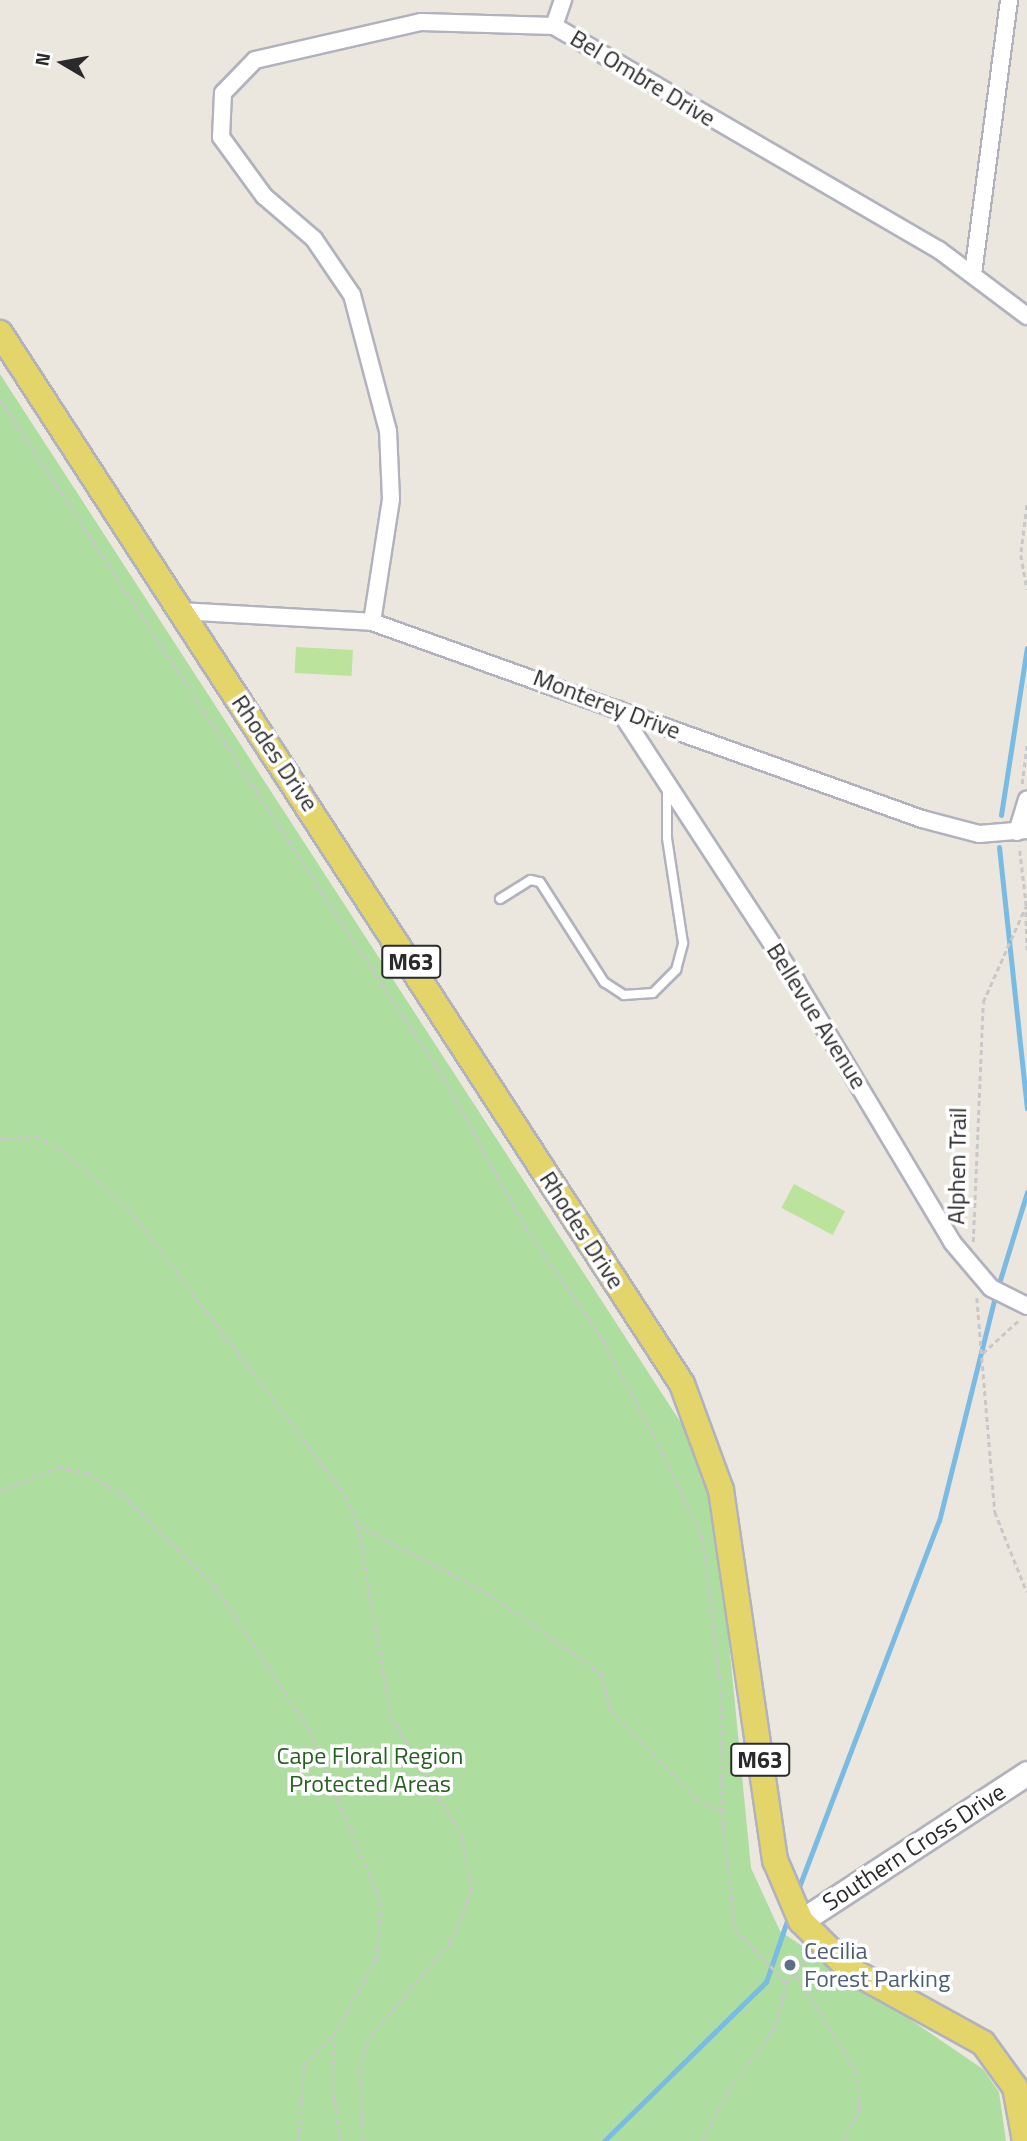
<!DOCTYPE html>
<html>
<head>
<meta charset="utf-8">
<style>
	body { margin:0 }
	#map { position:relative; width:1027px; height:2141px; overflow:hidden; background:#ebe7de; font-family:"Titillium Web",sans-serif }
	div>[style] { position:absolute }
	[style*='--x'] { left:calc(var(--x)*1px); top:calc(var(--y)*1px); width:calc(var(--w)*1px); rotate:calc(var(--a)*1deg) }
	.green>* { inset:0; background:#addd9f }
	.pitch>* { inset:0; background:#bce39c; transform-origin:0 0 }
	.stream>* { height:5px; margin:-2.5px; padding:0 2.5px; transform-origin:2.5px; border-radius:2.5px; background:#7abbe3 }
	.path>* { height:2.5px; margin-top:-1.25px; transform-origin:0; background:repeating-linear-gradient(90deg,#c8c8c8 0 5px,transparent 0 8.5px) }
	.roads { filter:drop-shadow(2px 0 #b1b2bd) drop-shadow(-2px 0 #b1b2bd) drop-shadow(0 2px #b1b2bd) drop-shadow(0 -2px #b1b2bd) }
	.lane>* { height:8px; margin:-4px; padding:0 4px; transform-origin:4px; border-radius:4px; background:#fff }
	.street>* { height:16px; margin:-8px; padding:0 8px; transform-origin:8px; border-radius:8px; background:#fff }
	.secondary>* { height:23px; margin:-11.5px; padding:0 11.5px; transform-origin:11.5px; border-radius:11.5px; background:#fff }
	.primary>* { height:24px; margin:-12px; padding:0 12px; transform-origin:12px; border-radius:12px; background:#e4d56a }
	.dots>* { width:19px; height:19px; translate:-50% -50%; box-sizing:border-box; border:4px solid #fff; border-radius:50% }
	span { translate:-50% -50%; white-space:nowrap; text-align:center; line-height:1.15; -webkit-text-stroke:7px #fff; paint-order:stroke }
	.shield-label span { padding:2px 5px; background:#fff; border:2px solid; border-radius:5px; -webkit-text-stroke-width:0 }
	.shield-label { font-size:23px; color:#2a2a2a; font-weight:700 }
	.street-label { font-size:24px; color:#2a2a2a }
	.park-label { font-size:24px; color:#276121 }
	.service-label { font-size:24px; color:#4e5e75 }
	.left { translate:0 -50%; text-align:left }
	.north { position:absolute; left:28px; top:28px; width:70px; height:70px; -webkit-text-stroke:5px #fff; paint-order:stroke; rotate:280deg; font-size:19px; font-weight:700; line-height:28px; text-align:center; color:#2a2a2a }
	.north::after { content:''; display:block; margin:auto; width:24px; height:32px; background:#2a2a2a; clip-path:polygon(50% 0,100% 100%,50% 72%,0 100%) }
</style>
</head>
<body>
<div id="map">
	<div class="green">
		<div style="clip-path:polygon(0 374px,696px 1446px,715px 1499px,751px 1868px,780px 1931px,983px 2069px,999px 2092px,1006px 2141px,0 2141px)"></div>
	</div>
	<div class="pitch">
		<div style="left:296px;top:647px;width:57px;height:26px;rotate:3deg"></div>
		<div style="left:794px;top:1184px;width:58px;height:27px;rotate:28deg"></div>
	</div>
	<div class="stream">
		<div style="--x:1001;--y:815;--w:169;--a:-81.2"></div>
		<div style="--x:999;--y:847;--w:263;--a:83.9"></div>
		<div style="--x:1000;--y:1280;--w:92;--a:-72.9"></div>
		<div style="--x:797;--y:1892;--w:397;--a:-69.1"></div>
		<div style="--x:939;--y:1521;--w:227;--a:-76"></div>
		<div style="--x:604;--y:2141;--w:227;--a:-44.5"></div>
		<div style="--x:766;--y:1982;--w:71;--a:-71.1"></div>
	</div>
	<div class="path">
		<div style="--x:0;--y:399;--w:810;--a:56.84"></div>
		<div style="--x:443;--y:1077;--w:172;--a:61.2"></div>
		<div style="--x:526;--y:1228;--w:134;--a:55.4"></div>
		<div style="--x:602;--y:1338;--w:128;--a:62"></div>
		<div style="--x:662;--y:1451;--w:97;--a:65"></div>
		<div style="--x:703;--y:1539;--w:159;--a:83.1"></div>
		<div style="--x:722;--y:1697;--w:114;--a:90"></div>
		<div style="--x:722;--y:1811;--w:119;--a:83.7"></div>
		<div style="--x:735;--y:1929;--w:75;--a:46.1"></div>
		<div style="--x:1027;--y:505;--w:50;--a:96.8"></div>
		<div style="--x:1021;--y:555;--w:35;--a:80"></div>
		<div style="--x:1022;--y:784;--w:39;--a:-83"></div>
		<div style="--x:1026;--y:912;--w:38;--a:88"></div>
		<div style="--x:0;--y:1139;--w:36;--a:-5"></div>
		<div style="--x:36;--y:1136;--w:25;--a:27"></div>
		<div style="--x:58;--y:1147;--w:94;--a:41.1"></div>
		<div style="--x:129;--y:1209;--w:358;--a:52.9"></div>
		<div style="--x:345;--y:1495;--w:33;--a:67"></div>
		<div style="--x:358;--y:1525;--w:194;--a:80.2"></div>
		<div style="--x:391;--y:1716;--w:139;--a:59.4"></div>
		<div style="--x:462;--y:1836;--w:55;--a:79.5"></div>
		<div style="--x:472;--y:1890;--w:56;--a:112"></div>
		<div style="--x:451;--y:1942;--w:128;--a:130.3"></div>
		<div style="--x:368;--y:2040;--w:32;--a:104"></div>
		<div style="--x:360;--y:2071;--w:70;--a:87.5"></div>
		<div style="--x:973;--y:1242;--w:240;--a:-87.6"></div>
		<div style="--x:983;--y:1002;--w:105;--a:-65.9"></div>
		<div style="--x:1026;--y:906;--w:60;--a:-96.7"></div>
		<div style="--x:977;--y:1298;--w:215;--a:85.2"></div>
		<div style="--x:995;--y:1512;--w:86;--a:68.2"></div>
		<div style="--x:983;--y:1353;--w:49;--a:-42.5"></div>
		<div style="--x:0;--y:1491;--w:63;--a:-22.5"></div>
		<div style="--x:58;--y:1467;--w:29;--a:12"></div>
		<div style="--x:86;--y:1473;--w:42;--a:30.3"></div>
		<div style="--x:122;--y:1494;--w:131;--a:44.7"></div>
		<div style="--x:215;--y:1586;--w:171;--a:56.7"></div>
		<div style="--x:309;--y:1729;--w:188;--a:67.5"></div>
		<div style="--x:381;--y:1903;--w:55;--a:94.2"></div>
		<div style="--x:377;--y:1958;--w:87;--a:118.9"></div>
		<div style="--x:335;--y:2034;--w:51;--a:93.4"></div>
		<div style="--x:332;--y:2085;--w:57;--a:80.9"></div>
		<div style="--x:358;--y:1525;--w:146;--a:27.8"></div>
		<div style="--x:487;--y:1593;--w:139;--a:35.1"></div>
		<div style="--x:601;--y:1673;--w:38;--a:75"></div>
		<div style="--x:611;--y:1710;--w:122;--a:46"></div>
		<div style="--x:696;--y:1798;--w:29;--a:27"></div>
		<div style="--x:797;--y:1976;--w:111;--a:57.9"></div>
		<div style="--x:856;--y:2070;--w:38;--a:84"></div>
		<div style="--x:860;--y:2108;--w:37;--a:116"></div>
		<div style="--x:298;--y:2141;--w:76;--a:-85.5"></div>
		<div style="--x:304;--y:2065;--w:44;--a:-45"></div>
		<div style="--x:702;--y:2141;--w:56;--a:-62.5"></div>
		<div style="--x:728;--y:2091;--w:75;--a:-53.1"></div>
		<div style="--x:773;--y:2031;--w:50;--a:-73.7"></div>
		<div style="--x:787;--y:1983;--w:34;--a:-54"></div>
	</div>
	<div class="roads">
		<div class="lane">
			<div style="--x:500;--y:899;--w:36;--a:-32"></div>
			<div style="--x:531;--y:880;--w:9;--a:13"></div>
			<div style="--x:540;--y:882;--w:119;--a:57.4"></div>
			<div style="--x:604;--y:982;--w:24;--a:33"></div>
			<div style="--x:624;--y:995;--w:29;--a:-4"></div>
			<div style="--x:653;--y:993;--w:33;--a:-45"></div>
			<div style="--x:676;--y:970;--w:28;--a:-75"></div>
			<div style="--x:683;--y:943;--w:106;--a:-98.7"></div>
			<div style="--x:667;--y:838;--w:51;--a:-90"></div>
		</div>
		<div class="street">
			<div style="--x:554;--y:26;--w:28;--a:-71"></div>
			<div style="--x:973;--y:274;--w:276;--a:-82.5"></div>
			<div style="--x:178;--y:611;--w:194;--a:3.2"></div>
			<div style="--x:372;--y:622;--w:584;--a:19.71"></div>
			<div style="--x:922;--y:819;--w:59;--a:14.7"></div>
			<div style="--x:979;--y:834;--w:48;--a:-4.8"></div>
			<div style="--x:372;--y:622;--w:124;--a:-81.2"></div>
			<div style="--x:391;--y:499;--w:68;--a:-92.5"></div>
			<div style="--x:388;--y:431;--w:141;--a:-104.8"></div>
			<div style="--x:352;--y:295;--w:68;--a:-124.2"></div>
			<div style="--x:314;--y:239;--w:66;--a:-139.3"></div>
			<div style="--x:264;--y:196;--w:73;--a:-126.1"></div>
			<div style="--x:221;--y:137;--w:44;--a:-87.4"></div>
			<div style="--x:223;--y:93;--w:46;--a:-45.9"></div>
			<div style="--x:255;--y:60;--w:170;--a:-12.9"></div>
			<div style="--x:421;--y:22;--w:133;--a:1.7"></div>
			<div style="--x:554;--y:26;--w:445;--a:30.2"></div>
			<div style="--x:939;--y:250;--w:110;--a:36.9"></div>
			<div style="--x:619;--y:710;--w:324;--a:56.8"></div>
			<div style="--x:796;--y:981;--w:304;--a:59.1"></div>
			<div style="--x:952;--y:1242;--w:60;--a:49.7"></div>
			<div style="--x:991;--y:1288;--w:40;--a:26.6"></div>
			<div style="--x:1017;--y:832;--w:34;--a:-73"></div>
		</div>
		<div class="secondary">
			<div style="--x:801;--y:1921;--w:270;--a:-33.2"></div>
		</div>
		<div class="primary">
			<div style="--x:0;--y:333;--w:1253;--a:57.02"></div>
			<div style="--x:682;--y:1384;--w:113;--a:69.8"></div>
			<div style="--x:721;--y:1490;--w:374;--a:81.7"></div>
			<div style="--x:775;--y:1860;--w:66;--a:66.9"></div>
			<div style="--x:801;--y:1921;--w:68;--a:45"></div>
			<div style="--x:849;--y:1969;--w:153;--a:28.9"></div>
			<div style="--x:983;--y:2043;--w:54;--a:54"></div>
			<div style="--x:1015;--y:2087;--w:55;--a:79.5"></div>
		</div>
	</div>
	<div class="dots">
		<div style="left:790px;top:1965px;background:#5c6f8a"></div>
	</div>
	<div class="shield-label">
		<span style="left:411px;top:962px">M63</span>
		<span style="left:760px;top:1760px">M63</span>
	</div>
	<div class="street-label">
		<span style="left:643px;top:78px;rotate:31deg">Bel Ombre Drive</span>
		<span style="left:607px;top:704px;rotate:21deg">Monterey Drive</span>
		<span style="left:275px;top:753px;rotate:56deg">Rhodes Drive</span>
		<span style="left:817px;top:1016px;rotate:58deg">Bellevue Avenue</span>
		<span style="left:957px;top:1166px;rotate:-89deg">Alphen Trail</span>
		<span style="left:582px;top:1230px;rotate:57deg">Rhodes Drive</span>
		<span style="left:914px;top:1847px;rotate:-33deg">Southern Cross Drive</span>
	</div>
	<div class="park-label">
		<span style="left:370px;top:1770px">Cape Floral Region<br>Protected Areas</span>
	</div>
	<div class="service-label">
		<span class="left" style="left:804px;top:1965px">Cecilia<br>Forest Parking</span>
	</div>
	<div class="north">N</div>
</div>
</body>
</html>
